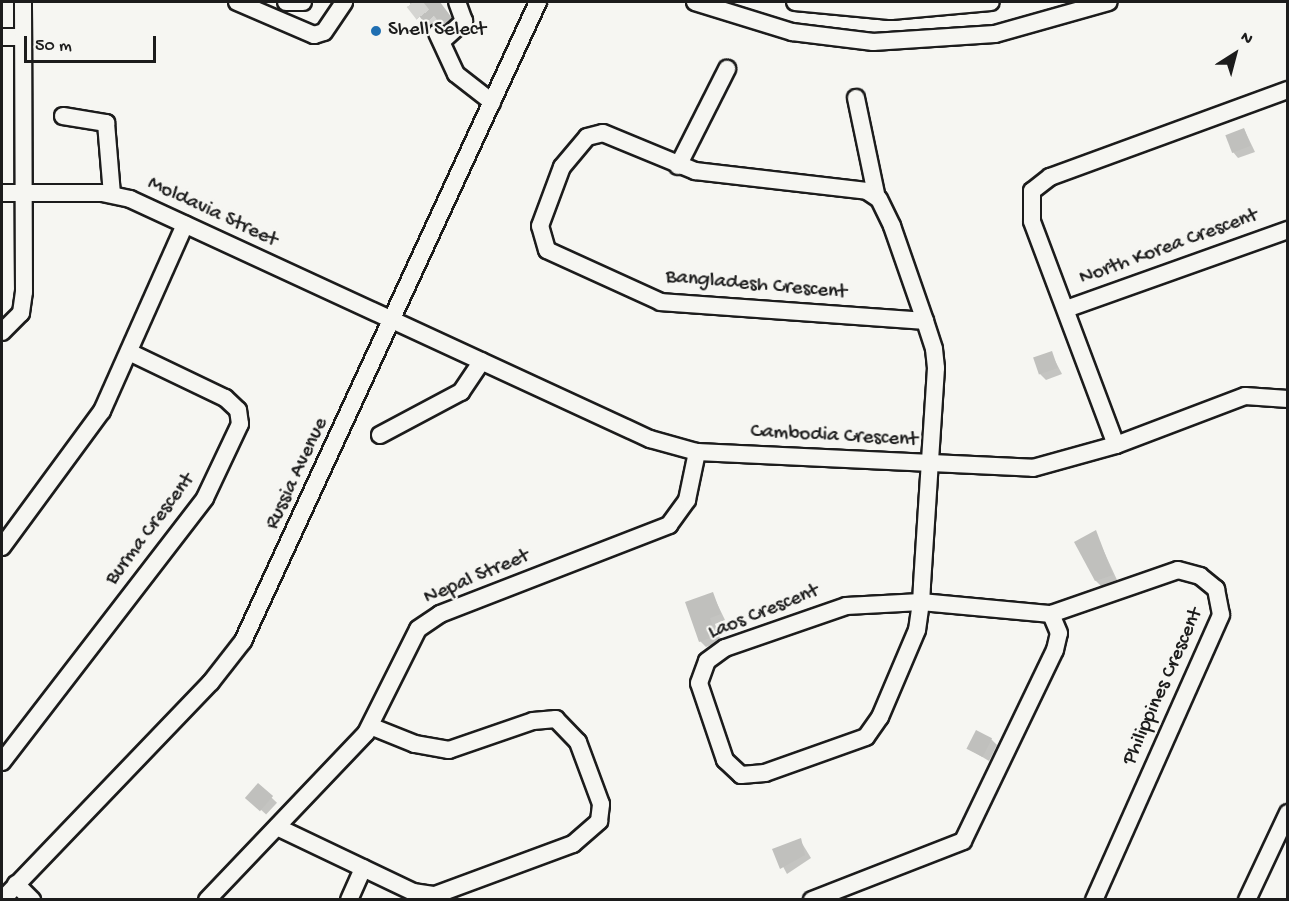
<!DOCTYPE html>
<html>
<head>
<meta charset="utf-8">
<style>
	body { margin:0 }
	#map { position:relative; width:1289px; height:901px; overflow:hidden; background:#f6f6f2; font-family:"Gochi Hand",sans-serif }
	div>[style] { position:absolute }
	[style*='--x'] { left:calc(var(--x)*1px); top:calc(var(--y)*1px); width:calc(var(--w)*1px); rotate:calc(var(--a)*1deg) }
	.shadow>* { inset:0; background:#0003; transform-origin:0 0 }
	.building>* { inset:0; background:#c0c0bd; transform-origin:0 0 }
	.minor-tunnel>* { height:16px; margin-top:-8px; transform-origin:0; background:repeating-linear-gradient(90deg,#d5d5d2 0 16px,transparent 0 24px) }
	.roads { filter:drop-shadow(2px 0 #1c1c1c) drop-shadow(-2px 0 #1c1c1c) drop-shadow(0 2px #1c1c1c) drop-shadow(0 -2px #1c1c1c) }
	.minor>* { height:16px; margin:-8px; padding:0 8px; transform-origin:8px; border-radius:8px; background:#f6f6f2 }
	.dots>* { width:16px; height:16px; translate:-50% -50%; box-sizing:border-box; border:3px solid #f6f6f2; border-radius:50% }
	span { translate:-50% -50%; white-space:nowrap; text-align:center; line-height:1.15; -webkit-text-stroke:4.5px #f6f6f2; paint-order:stroke }
	.poi-label { font-size:21px; color:#1c1c1c }
	.left { translate:0 -50%; text-align:left }
	.street-label { font-size:21px; color:#1c1c1c }
	.frame { position:absolute; inset:0; border:3px solid #1c1c1c; pointer-events:none }
	.north { position:absolute; left:1205px; top:24px; width:60px; height:60px; -webkit-text-stroke:4px #f6f6f2; paint-order:stroke; rotate:36deg; font-size:16px; font-weight:700; line-height:24px; text-align:center; color:#1c1c1c }
	.north::after { content:''; display:block; margin:auto; width:21px; height:27px; background:#1c1c1c; clip-path:polygon(50% 0,100% 100%,50% 72%,0 100%) }
	.scale { position:absolute; left:24px; top:36px; width:132px; height:27px; box-sizing:border-box; border:3px solid #1c1c1c; border-top:0; padding-left:8px; font-size:18px; line-height:21px; white-space:nowrap; color:#1c1c1c; -webkit-text-stroke:4px #f6f6f2; paint-order:stroke }
</style>
</head>
<body>
<div id="map">
	<div class="shadow">
		<div style="clip-path:polygon(411px 2px,439px 2px,453px 21px,432px 29px)"></div>
		<div style="clip-path:polygon(1244px 129px,1255px 152px,1238px 158px,1233px 152px)"></div>
		<div style="clip-path:polygon(1051px 353px,1062px 374px,1046px 380px,1040px 374px)"></div>
		<div style="clip-path:polygon(1095px 532px,1117px 580px,1101px 586px,1096px 581px)"></div>
		<div style="clip-path:polygon(712px 593px,725px 620px,715px 624px,721px 641px,706px 647px,700px 641px)"></div>
		<div style="clip-path:polygon(991px 739px,997px 745px,989px 761px,969px 749px)"></div>
		<div style="left:258px;top:785px;width:26px;height:16px;rotate:43deg"></div>
		<div style="clip-path:polygon(800px 840px,811px 858px,787px 874px,774px 850px)"></div>
	</div>
	<div class="building">
		<div style="clip-path:polygon(409px 2px,440px 2px,452px 18px,428px 28px)"></div>
		<div style="left:1244px;top:128px;width:19px;height:20px;rotate:69deg"></div>
		<div style="left:1052px;top:351px;width:18px;height:20px;rotate:71deg"></div>
		<div style="clip-path:polygon(1096px 530px,1113px 575px,1095px 581px,1074px 542px)"></div>
		<div style="clip-path:polygon(713px 592px,721px 614px,710px 618px,716px 636px,699px 642px,685px 602px)"></div>
		<div style="left:976px;top:730px;width:18px;height:21px;rotate:27deg"></div>
		<div style="left:258px;top:783px;width:20px;height:20px;rotate:41deg"></div>
		<div style="clip-path:polygon(801px 838px,805px 855px,780px 869px,772px 849px)"></div>
	</div>
	<div class="minor-tunnel">
		<div style="--x:413;--y:2;--w:39;--a:52"></div>
	</div>
	<div class="roads">
		<div class="minor">
			<div style="--x:237;--y:2;--w:84;--a:23.2"></div>
			<div style="--x:314;--y:35;--w:10;--a:-17"></div>
			<div style="--x:324;--y:32;--w:36;--a:-56"></div>
			<div style="--x:286;--y:2;--w:17;--a:0"></div>
			<div style="--x:695;--y:2;--w:102;--a:17.2"></div>
			<div style="--x:792;--y:32;--w:82;--a:7"></div>
			<div style="--x:873;--y:42;--w:122;--a:-3.8"></div>
			<div style="--x:995;--y:34;--w:118;--a:-15.7"></div>
			<div style="--x:795;--y:2;--w:96;--a:5.4"></div>
			<div style="--x:891;--y:11;--w:100;--a:-5.1"></div>
			<div style="--x:437;--y:33;--w:45;--a:65.1"></div>
			<div style="--x:456;--y:74;--w:46;--a:37.9"></div>
			<div style="--x:2;--y:37;--w:21;--a:0"></div>
			<div style="--x:442;--y:41;--w:30;--a:-42"></div>
			<div style="--x:464;--y:21;--w:20;--a:-110"></div>
			<div style="--x:856;--y:98;--w:98;--a:78.2"></div>
			<div style="--x:63;--y:116;--w:44;--a:9.2"></div>
			<div style="--x:106;--y:123;--w:71;--a:85.2"></div>
			<div style="--x:678;--y:166;--w:109;--a:-63.2"></div>
			<div style="--x:2;--y:193;--w:100;--a:0"></div>
			<div style="--x:102;--y:193;--w:29;--a:12"></div>
			<div style="--x:130;--y:199;--w:573;--a:24.78"></div>
			<div style="--x:650;--y:439;--w:49;--a:15.5"></div>
			<div style="--x:697;--y:452;--w:336;--a:2.7"></div>
			<div style="--x:1033;--y:468;--w:86;--a:-15.5"></div>
			<div style="--x:1116;--y:445;--w:138;--a:-20.8"></div>
			<div style="--x:1245;--y:396;--w:43;--a:4"></div>
			<div style="--x:1066;--y:309;--w:236;--a:-19.6"></div>
			<div style="--x:925;--y:321;--w:265;--a:-175.9"></div>
			<div style="--x:661;--y:302;--w:125;--a:-155.5"></div>
			<div style="--x:547;--y:250;--w:25;--a:-106"></div>
			<div style="--x:540;--y:226;--w:63;--a:-69.6"></div>
			<div style="--x:562;--y:167;--w:39;--a:-50"></div>
			<div style="--x:587;--y:137;--w:16;--a:-14"></div>
			<div style="--x:603;--y:133;--w:100;--a:22.4"></div>
			<div style="--x:695;--y:171;--w:173;--a:6.6"></div>
			<div style="--x:867;--y:191;--w:14;--a:34"></div>
			<div style="--x:879;--y:199;--w:30;--a:64"></div>
			<div style="--x:892;--y:226;--w:101;--a:70.8"></div>
			<div style="--x:925;--y:321;--w:29;--a:72"></div>
			<div style="--x:934;--y:349;--w:19;--a:84"></div>
			<div style="--x:936;--y:368;--w:217;--a:93.7"></div>
			<div style="--x:922;--y:585;--w:17;--a:93"></div>
			<div style="--x:921;--y:602;--w:28;--a:98"></div>
			<div style="--x:917;--y:630;--w:95;--a:113"></div>
			<div style="--x:880;--y:717;--w:24;--a:125"></div>
			<div style="--x:866;--y:737;--w:107;--a:160.4"></div>
			<div style="--x:765;--y:773;--w:24;--a:175"></div>
			<div style="--x:741;--y:775;--w:22;--a:-137"></div>
			<div style="--x:725;--y:760;--w:81;--a:-108.7"></div>
			<div style="--x:699;--y:683;--w:23;--a:-70"></div>
			<div style="--x:707;--y:661;--w:22;--a:-36"></div>
			<div style="--x:725;--y:648;--w:128;--a:-19.1"></div>
			<div style="--x:846;--y:606;--w:75;--a:-3.1"></div>
			<div style="--x:921;--y:602;--w:131;--a:5.3"></div>
			<div style="--x:1051;--y:614;--w:134;--a:-19.1"></div>
			<div style="--x:1178;--y:570;--w:23;--a:15"></div>
			<div style="--x:1200;--y:576;--w:21;--a:39"></div>
			<div style="--x:1216;--y:589;--w:26;--a:79"></div>
			<div style="--x:1221;--y:615;--w:312;--a:114"></div>
			<div style="--x:2;--y:332;--w:27;--a:-45"></div>
			<div style="--x:21;--y:313;--w:21;--a:-82"></div>
			<div style="--x:24;--y:292;--w:290;--a:-90.2"></div>
			<div style="--x:380;--y:435;--w:92;--a:-28"></div>
			<div style="--x:461;--y:392;--w:37;--a:-56"></div>
			<div style="--x:1116;--y:445;--w:239;--a:-110.6"></div>
			<div style="--x:1032;--y:221;--w:30;--a:-90"></div>
			<div style="--x:1032;--y:191;--w:23;--a:-38"></div>
			<div style="--x:1050;--y:177;--w:253;--a:-20.1"></div>
			<div style="--x:2;--y:547;--w:169;--a:-53.7"></div>
			<div style="--x:102;--y:411;--w:204;--a:-66"></div>
			<div style="--x:2;--y:762;--w:333;--a:-52.4"></div>
			<div style="--x:205;--y:498;--w:82;--a:-64.7"></div>
			<div style="--x:240;--y:424;--w:14;--a:-98"></div>
			<div style="--x:238;--y:410;--w:18;--a:-137"></div>
			<div style="--x:225;--y:398;--w:104;--a:-154.4"></div>
			<div style="--x:277;--y:827;--w:151;--a:25.5"></div>
			<div style="--x:413;--y:892;--w:22;--a:8"></div>
			<div style="--x:435;--y:895;--w:147;--a:-20.3"></div>
			<div style="--x:573;--y:844;--w:35;--a:-41"></div>
			<div style="--x:599;--y:821;--w:17;--a:-83"></div>
			<div style="--x:601;--y:804;--w:66;--a:-110.4"></div>
			<div style="--x:578;--y:742;--w:32;--a:-134"></div>
			<div style="--x:556;--y:719;--w:23;--a:175"></div>
			<div style="--x:533;--y:721;--w:89;--a:161"></div>
			<div style="--x:449;--y:750;--w:35;--a:-170"></div>
			<div style="--x:415;--y:744;--w:48;--a:-158.2"></div>
			<div style="--x:16;--y:884;--w:23;--a:45"></div>
			<div style="--x:2;--y:900;--w:302;--a:-46.2"></div>
			<div style="--x:211;--y:682;--w:52;--a:-52"></div>
			<div style="--x:243;--y:641;--w:704;--a:-65.22"></div>
			<div style="--x:207;--y:900;--w:231;--a:-46.4"></div>
			<div style="--x:366;--y:733;--w:116;--a:-63.4"></div>
			<div style="--x:418;--y:629;--w:27;--a:-34"></div>
			<div style="--x:440;--y:614;--w:246;--a:-21.2"></div>
			<div style="--x:669;--y:525;--w:31;--a:-54"></div>
			<div style="--x:687;--y:500;--w:49;--a:-78.2"></div>
			<div style="--x:349;--y:900;--w:35;--a:-66"></div>
			<div style="--x:812;--y:900;--w:162;--a:-21.3"></div>
			<div style="--x:963;--y:841;--w:212;--a:-64.3"></div>
			<div style="--x:1055;--y:650;--w:17;--a:-77"></div>
			<div style="--x:1059;--y:633;--w:21;--a:-113"></div>
			<div style="--x:1247;--y:900;--w:96;--a:-64.8"></div>
		</div>
	</div>
	<div class="dots">
		<div style="left:376px;top:31px;background:#1f6fb2"></div>
	</div>
	<div class="poi-label">
		<span class="left" style="left:388px;top:31px">Shell Select</span>
	</div>
	<div class="street-label">
		<span style="left:212px;top:213px;rotate:25deg">Moldavia Street</span>
		<span style="left:1169px;top:248px;rotate:-20deg">North Korea Crescent</span>
		<span style="left:756px;top:286px;rotate:5deg">Bangladesh Crescent</span>
		<span style="left:834px;top:437px;rotate:3deg">Cambodia Crescent</span>
		<span style="left:298px;top:474px;rotate:-65deg">Russia Avenue</span>
		<span style="left:151px;top:530px;rotate:-53deg">Burma Crescent</span>
		<span style="left:477px;top:578px;rotate:-23deg">Nepal Street</span>
		<span style="left:764px;top:613px;rotate:-22deg">Laos Crescent</span>
		<span style="left:1164px;top:687px;rotate:-66deg">Philippines Crescent</span>
	</div>
	<div class="frame"></div>
	<div class="north">N</div>
	<div class="scale">50 m</div>
</div>
</body>
</html>
